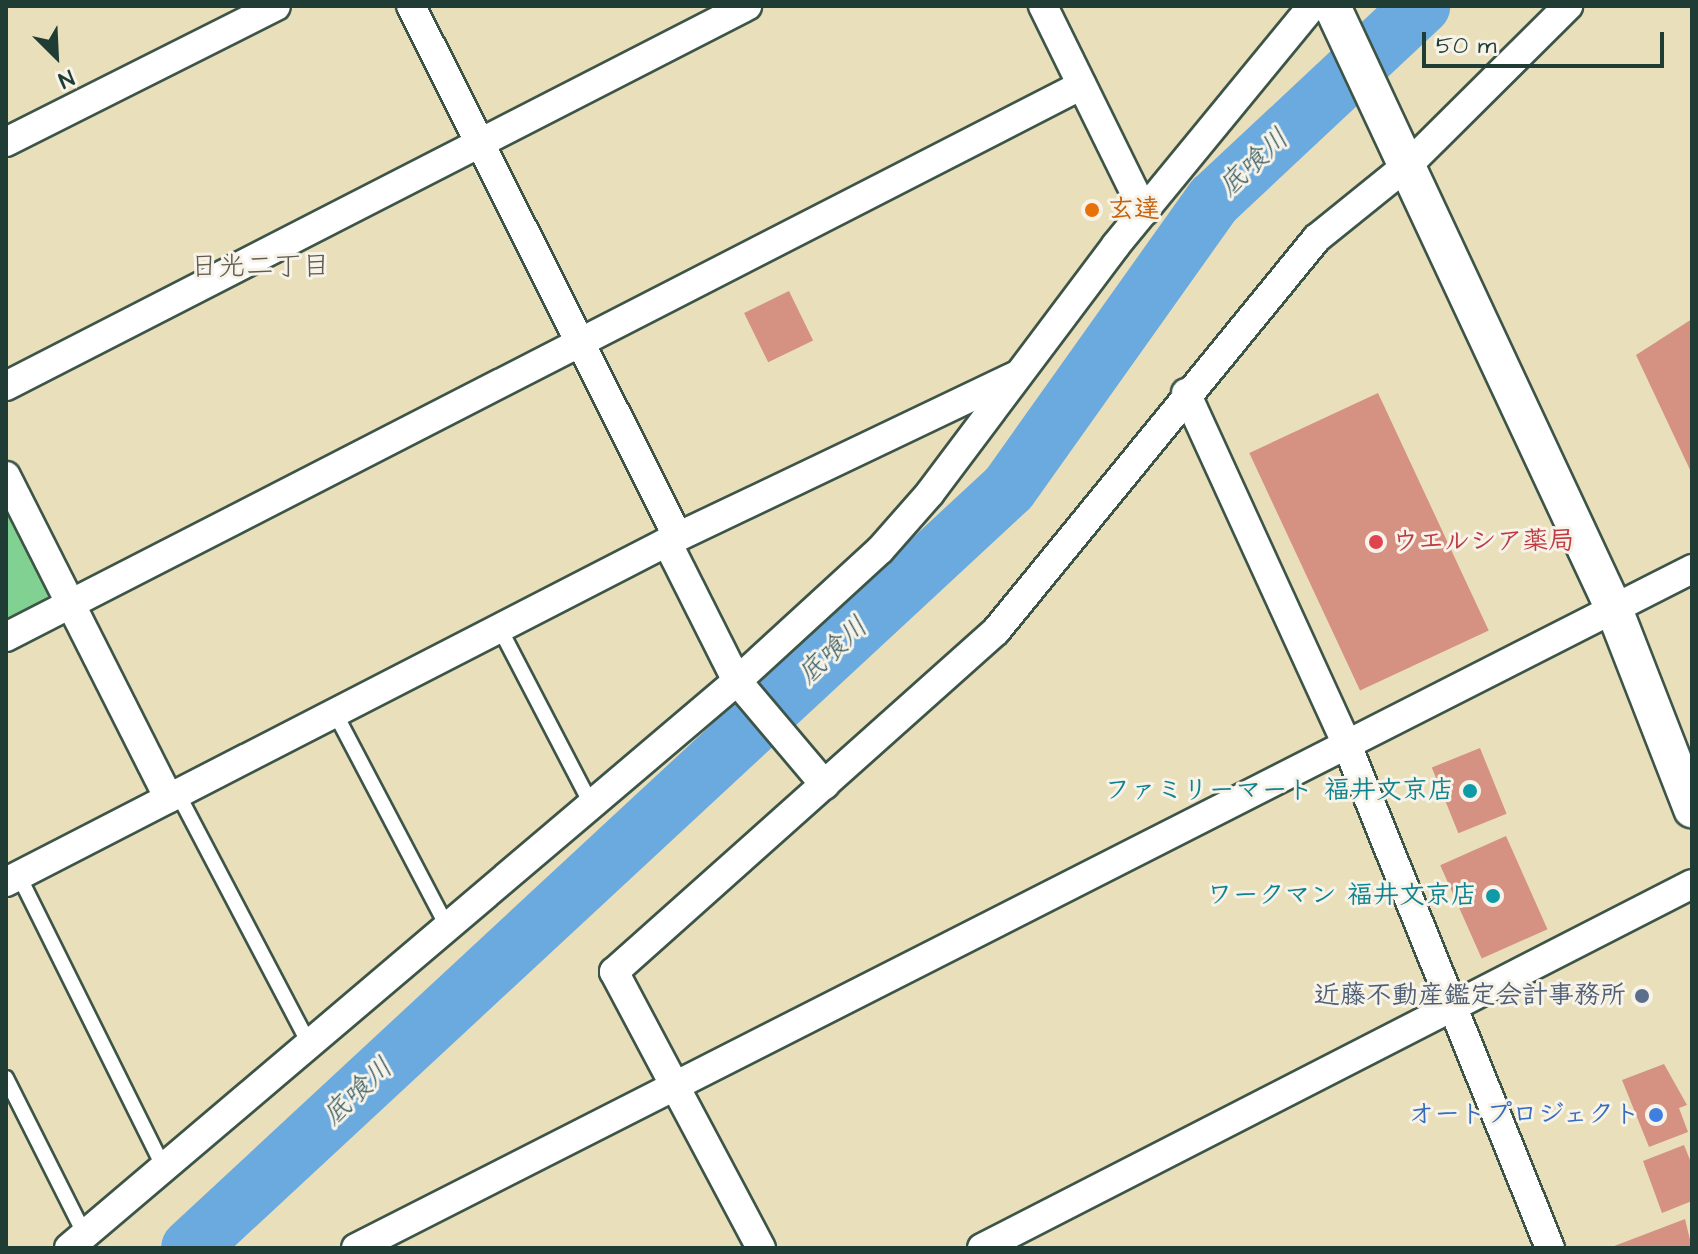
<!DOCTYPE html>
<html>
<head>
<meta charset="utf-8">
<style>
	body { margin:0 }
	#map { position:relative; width:1698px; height:1254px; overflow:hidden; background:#e9dfba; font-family:"Architects Daughter","Klee One",sans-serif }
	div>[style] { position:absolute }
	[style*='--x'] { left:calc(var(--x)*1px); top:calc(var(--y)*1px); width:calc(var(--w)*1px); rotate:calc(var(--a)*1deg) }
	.green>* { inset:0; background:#81d292 }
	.river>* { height:58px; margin:-29px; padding:0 29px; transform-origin:29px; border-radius:29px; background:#6baade }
	.building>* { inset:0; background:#d59283; transform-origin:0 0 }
	.roads { filter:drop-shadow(2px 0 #3d5548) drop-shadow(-2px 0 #3d5548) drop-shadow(0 2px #3d5548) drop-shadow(0 -2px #3d5548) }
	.service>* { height:14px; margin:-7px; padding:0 7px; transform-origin:7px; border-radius:7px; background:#fff }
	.minor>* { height:28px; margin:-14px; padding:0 14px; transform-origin:14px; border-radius:14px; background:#fff }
	.tertiary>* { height:36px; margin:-18px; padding:0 18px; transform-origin:18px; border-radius:18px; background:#fff }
	.dots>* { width:22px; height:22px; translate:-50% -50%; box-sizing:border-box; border:4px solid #f7f3e8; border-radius:50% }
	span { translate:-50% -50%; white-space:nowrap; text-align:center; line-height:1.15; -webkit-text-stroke:6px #f7f3e8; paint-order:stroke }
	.food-label { font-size:26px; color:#c56008; font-weight:700 }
	.left { translate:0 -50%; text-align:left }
	.health-label { font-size:26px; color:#be3a42; font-weight:700 }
	.culture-label { font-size:26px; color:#0d838f; font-weight:700 }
	.right { translate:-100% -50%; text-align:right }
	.service-label { font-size:26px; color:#4e5e75; font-weight:700 }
	.shop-label { font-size:26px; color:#366cbe; font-weight:700 }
	.water-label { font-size:28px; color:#32585e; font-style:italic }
	.neighbourhood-label { font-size:28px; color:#5f5b50 }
	.frame { position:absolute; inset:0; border:8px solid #1f3d34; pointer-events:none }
	.north { position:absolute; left:16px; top:16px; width:80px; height:80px; -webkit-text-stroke:6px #f7f3e8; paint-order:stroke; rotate:156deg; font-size:22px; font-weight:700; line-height:32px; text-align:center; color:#1f3d34 }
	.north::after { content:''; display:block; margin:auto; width:28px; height:36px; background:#1f3d34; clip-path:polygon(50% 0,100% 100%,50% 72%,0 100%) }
	.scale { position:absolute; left:1422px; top:32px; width:242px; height:36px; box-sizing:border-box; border:4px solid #1f3d34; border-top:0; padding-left:10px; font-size:24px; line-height:28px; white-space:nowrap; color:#1f3d34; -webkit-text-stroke:6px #f7f3e8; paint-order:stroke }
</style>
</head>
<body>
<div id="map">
	<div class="green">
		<div style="clip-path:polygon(6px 476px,71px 604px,6px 637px)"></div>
	</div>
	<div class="river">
		<div style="--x:190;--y:1248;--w:1117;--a:-42.86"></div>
		<div style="--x:1009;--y:488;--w:354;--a:-54.6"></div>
		<div style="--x:1214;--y:200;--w:284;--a:-43.1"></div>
	</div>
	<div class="building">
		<div style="left:789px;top:291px;width:55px;height:50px;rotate:64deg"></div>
		<div style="clip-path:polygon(1692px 319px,1692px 474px,1636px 355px)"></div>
		<div style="left:1378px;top:393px;width:262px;height:142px;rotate:65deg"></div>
		<div style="left:1480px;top:748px;width:71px;height:52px;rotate:68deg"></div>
		<div style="left:1506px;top:836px;width:102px;height:72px;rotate:66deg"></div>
		<div style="clip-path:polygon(1664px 1064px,1687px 1105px,1679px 1108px,1688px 1132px,1649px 1147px,1622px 1080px)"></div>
		<div style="clip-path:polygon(1684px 1145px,1692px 1165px,1692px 1201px,1662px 1213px,1643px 1161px)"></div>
		<div style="clip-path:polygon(1685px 1219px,1692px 1248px,1609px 1248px)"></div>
	</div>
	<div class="roads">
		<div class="service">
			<div style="--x:500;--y:629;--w:197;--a:62.5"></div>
			<div style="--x:335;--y:713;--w:241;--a:62.3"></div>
			<div style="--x:178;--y:794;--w:281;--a:62.3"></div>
			<div style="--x:19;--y:876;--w:324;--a:63.6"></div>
			<div style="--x:6;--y:1078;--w:174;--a:63.3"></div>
		</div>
		<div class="minor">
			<div style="--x:411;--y:6;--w:594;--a:63.31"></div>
			<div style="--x:1043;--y:6;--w:229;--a:63.8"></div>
			<div style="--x:6;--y:142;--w:302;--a:-26.7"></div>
			<div style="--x:6;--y:386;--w:833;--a:-27.15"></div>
			<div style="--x:1186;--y:393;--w:387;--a:65.4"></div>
			<div style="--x:1347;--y:745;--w:542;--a:68.02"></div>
			<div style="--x:6;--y:476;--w:361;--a:63.2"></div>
			<div style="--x:667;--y:542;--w:156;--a:63.3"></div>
			<div style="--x:737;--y:681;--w:136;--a:49.8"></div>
			<div style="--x:6;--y:637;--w:1209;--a:-27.16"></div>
			<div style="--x:6;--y:882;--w:743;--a:-27.22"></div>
			<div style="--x:667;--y:542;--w:386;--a:-25.5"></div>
			<div style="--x:69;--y:1248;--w:876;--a:-40.32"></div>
			<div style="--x:737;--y:681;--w:194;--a:-42.5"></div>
			<div style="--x:880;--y:550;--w:76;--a:-48.7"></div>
			<div style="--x:930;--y:493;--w:310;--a:-53.1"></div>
			<div style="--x:1116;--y:245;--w:309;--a:-50.6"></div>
			<div style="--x:356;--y:1248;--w:1499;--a:-26.94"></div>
			<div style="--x:761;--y:1248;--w:313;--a:-118"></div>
			<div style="--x:614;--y:972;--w:512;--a:-41.75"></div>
			<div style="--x:996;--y:631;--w:507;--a:-50.76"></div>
			<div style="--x:1317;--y:238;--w:119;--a:-38.9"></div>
			<div style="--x:1410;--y:163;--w:223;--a:-44.8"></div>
			<div style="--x:982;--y:1248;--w:798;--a:-27.14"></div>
		</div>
		<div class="tertiary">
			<div style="--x:1332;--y:6;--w:666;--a:64.94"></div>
			<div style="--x:1614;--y:609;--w:215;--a:68.7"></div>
		</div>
	</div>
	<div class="dots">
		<div style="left:1092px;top:210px;background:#e8710a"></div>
		<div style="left:1376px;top:542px;background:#e0444e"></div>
		<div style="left:1470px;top:791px;background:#0f9aa8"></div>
		<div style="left:1493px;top:896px;background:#0f9aa8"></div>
		<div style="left:1642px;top:996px;background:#5c6f8a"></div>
		<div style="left:1656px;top:1115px;background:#3f7fe0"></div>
	</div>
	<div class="food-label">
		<span class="left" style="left:1108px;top:210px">玄達</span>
	</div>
	<div class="health-label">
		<span class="left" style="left:1392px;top:542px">ウエルシア薬局</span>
	</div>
	<div class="culture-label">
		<span class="right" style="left:1454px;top:791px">ファミリーマート 福井文京店</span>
		<span class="right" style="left:1477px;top:896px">ワークマン 福井文京店</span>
	</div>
	<div class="service-label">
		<span class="right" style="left:1626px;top:996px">近藤不動産鑑定会計事務所</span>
	</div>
	<div class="shop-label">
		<span class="right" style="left:1640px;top:1115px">オートプロジェクト</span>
	</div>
	<div class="water-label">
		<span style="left:1254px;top:163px;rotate:-43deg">底喰川</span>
		<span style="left:833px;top:651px;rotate:-43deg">底喰川</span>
		<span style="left:358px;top:1092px;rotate:-43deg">底喰川</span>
	</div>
	<div class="neighbourhood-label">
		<span style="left:260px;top:267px">日光二丁目</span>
	</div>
	<div class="frame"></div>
	<div class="north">N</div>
	<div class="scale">50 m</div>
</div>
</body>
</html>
